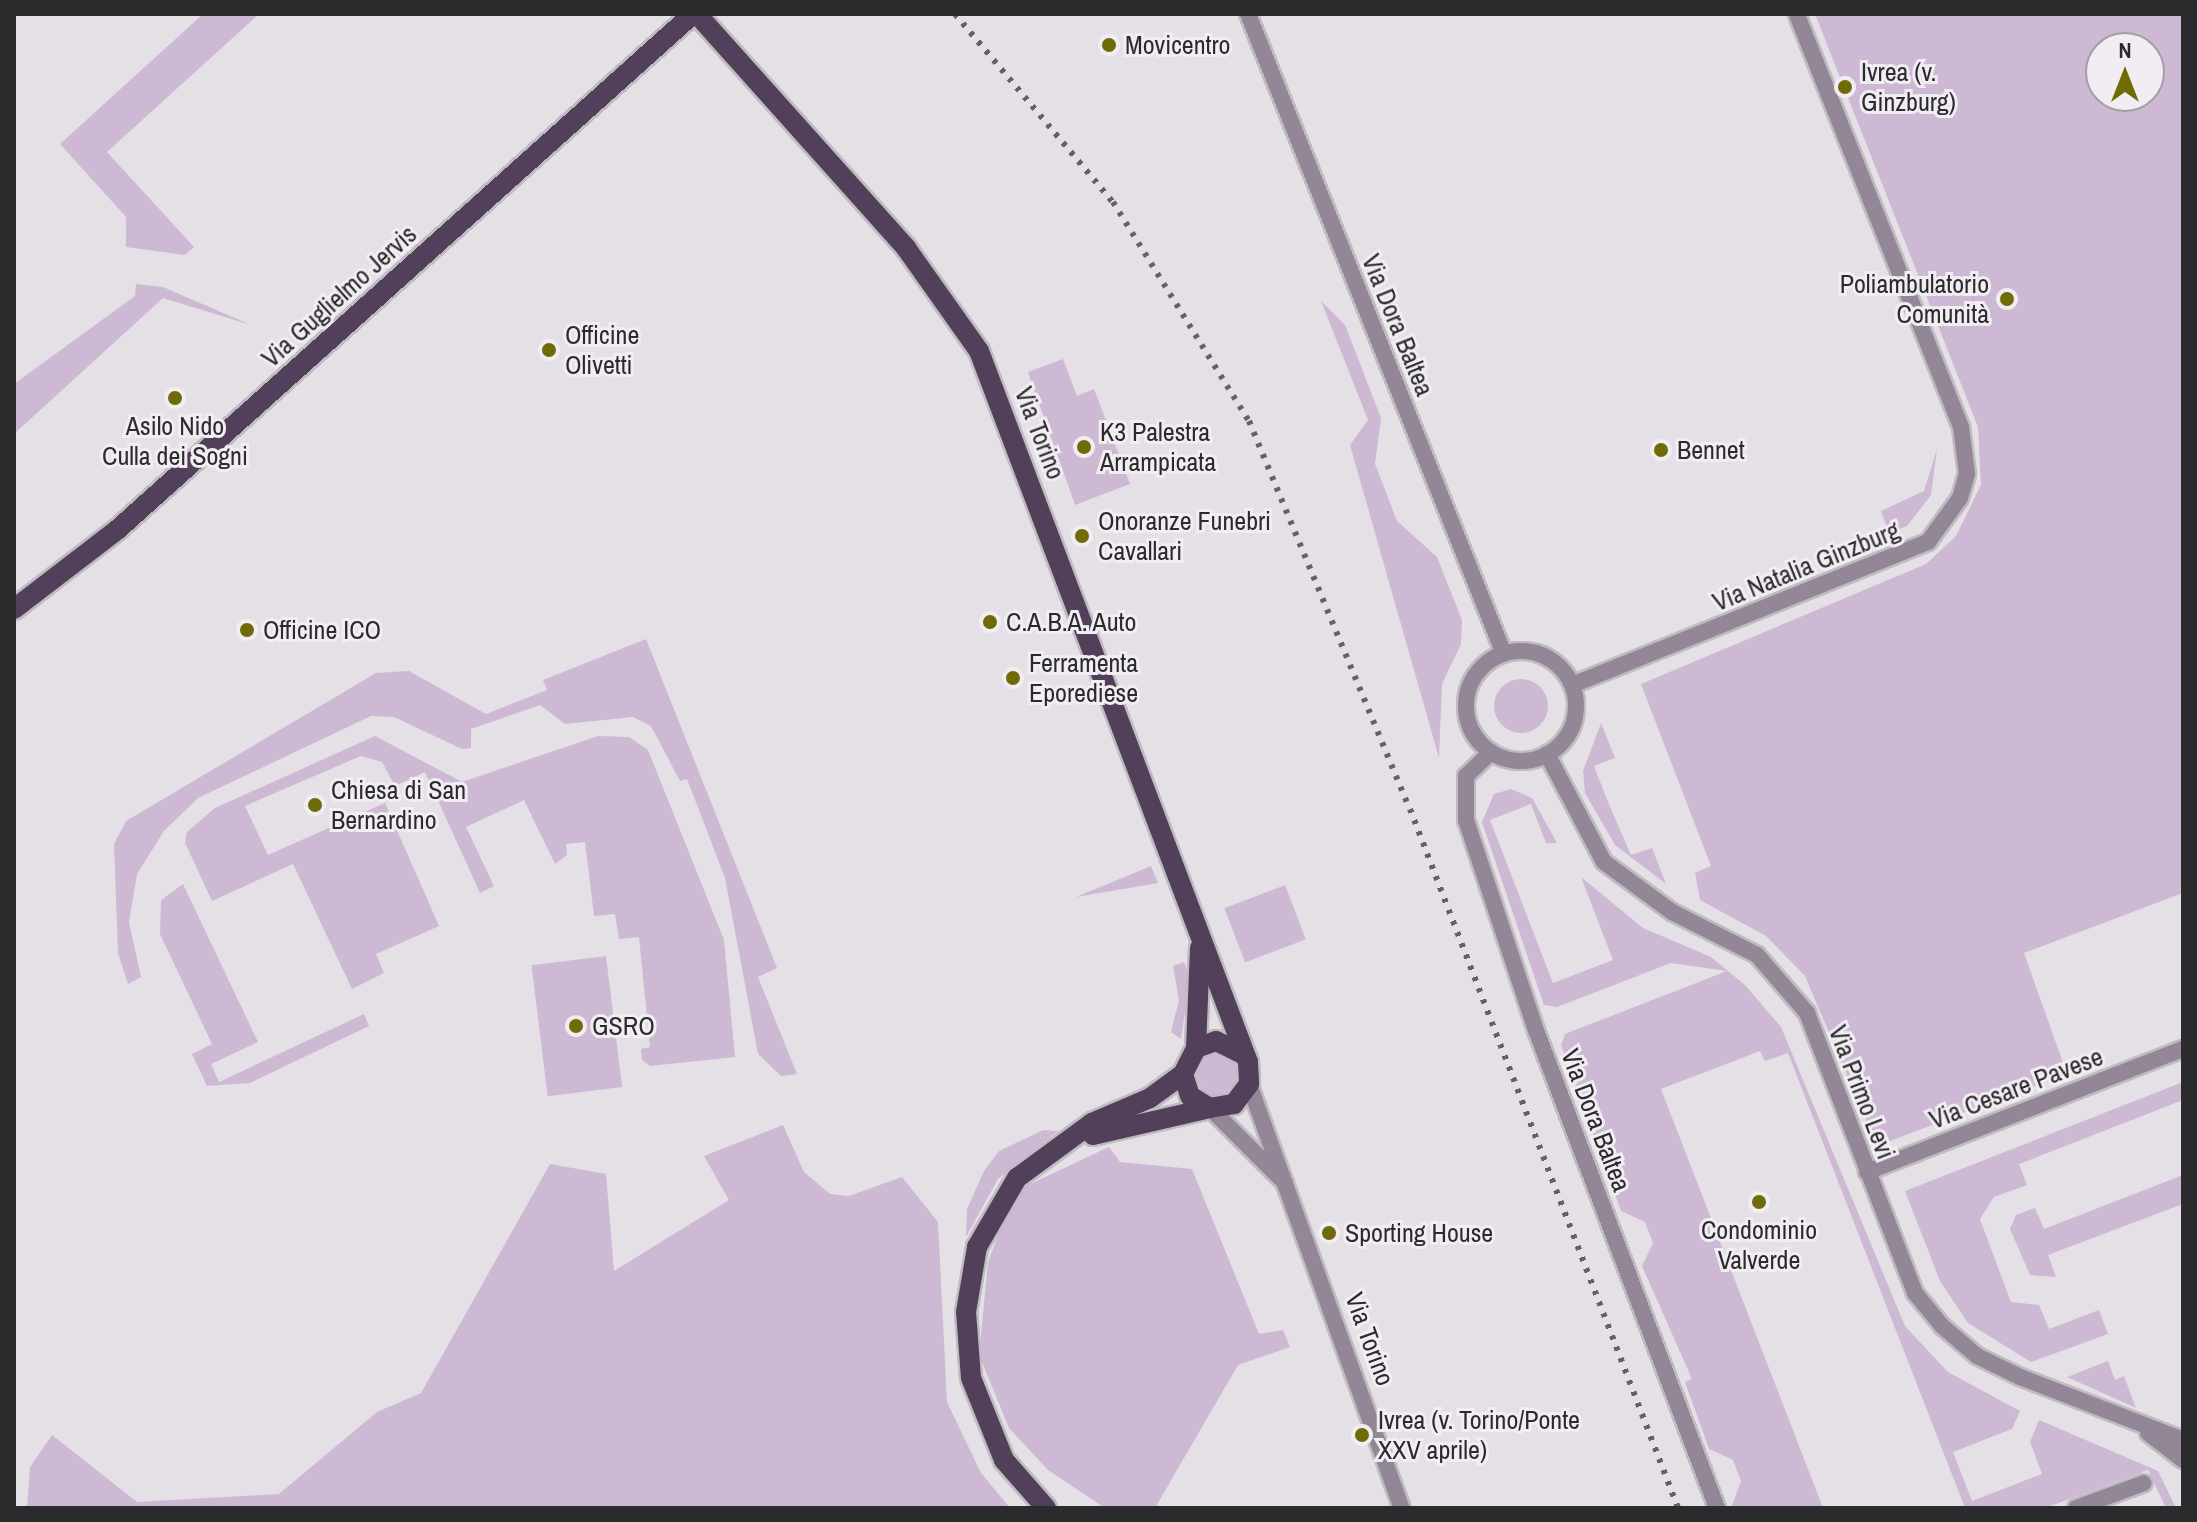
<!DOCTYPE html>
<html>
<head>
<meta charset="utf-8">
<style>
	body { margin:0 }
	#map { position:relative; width:2197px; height:1522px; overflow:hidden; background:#e4e0e6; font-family:"Archivo Narrow",sans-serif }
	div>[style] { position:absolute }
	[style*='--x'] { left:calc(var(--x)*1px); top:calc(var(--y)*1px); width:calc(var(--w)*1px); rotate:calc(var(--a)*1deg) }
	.green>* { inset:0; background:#cdb9d4; transform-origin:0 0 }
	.round { border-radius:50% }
	.roads { filter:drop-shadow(2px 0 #bfbcc1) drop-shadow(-2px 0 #bfbcc1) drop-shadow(0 2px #bfbcc1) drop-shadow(0 -2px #bfbcc1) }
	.minor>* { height:16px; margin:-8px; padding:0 8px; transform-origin:8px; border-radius:8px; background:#938797 }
	.minor>.ring { margin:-8px; padding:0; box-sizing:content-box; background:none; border:16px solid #938797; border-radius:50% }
	.tertiary>* { height:16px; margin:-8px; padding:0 8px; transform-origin:8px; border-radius:8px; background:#938797 }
	.primary>* { height:20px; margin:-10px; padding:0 10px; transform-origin:10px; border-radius:10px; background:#523f59 }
	.rail>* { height:6px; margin-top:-3px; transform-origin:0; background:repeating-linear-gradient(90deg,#626164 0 4px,transparent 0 12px) }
	.dots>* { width:22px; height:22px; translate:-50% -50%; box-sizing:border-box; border:4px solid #f1edf3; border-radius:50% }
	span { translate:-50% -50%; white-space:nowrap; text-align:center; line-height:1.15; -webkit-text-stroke:6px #f1edf3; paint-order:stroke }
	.poi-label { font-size:26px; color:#2b2a2c }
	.left { translate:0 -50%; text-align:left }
	.right { translate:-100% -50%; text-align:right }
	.street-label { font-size:26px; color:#2b2a2c }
	.frame { position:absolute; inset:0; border:16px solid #2b2a2c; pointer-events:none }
	.north { position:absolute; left:2085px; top:32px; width:80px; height:80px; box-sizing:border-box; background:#f1edf3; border:2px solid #a29fa3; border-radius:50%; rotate:0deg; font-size:22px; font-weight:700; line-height:32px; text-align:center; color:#2b2a2c }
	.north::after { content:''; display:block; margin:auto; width:28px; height:36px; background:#6f6b07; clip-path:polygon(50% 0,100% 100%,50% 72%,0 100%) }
</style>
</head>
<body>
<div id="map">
	<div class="green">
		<div style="clip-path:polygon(203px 14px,259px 14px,107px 152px,194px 247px,185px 255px,126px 247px,126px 217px,60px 144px)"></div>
		<div style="clip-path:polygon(evenodd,1815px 14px,2183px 14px,2183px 893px,2024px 953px,2067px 1074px,1877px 1146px,1805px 976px,1766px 936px,1700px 900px,1695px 873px,1711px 866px,1641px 684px,1926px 564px,1956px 536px,1981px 485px,1978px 427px,1815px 14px,2101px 48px,2149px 48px,2149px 96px,2101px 96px,2101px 48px)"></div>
		<div style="clip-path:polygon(136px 284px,163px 287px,251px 325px,163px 298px,14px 434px,14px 384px,135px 296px)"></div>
		<div style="clip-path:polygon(1321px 301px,1345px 325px,1381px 418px,1375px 464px,1397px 521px,1437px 557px,1462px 620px,1461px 644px,1442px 684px,1439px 758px,1350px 445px,1368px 420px)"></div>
		<div style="clip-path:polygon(1063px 359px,1077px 396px,1094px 389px,1130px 484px,1075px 505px,1028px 372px)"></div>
		<div style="clip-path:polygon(1937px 449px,1931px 495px,1907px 526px,1889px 533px,1881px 511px,1924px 491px)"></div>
		<div style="clip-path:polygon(646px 639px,777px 968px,758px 977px,797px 1074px,781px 1076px,758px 1054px,725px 878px,687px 779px,680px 781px,651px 726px,633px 717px,565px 724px,540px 705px,471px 729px,471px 748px,462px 749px,394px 717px,371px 716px,198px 798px,164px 831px,137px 874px,129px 922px,141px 977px,128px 984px,118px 953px,114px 844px,126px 821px,376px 673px,409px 671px,486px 714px,547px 690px,543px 680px)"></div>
		<div class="round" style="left:1494px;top:679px;width:54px;height:54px"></div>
		<div style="clip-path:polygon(1601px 723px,1615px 758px,1594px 766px,1608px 802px,1631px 855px,1652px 848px,1666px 884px,1615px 845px,1585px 793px,1583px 771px)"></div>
		<div style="clip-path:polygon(375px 736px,462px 782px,598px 736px,629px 737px,648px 750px,724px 940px,735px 1057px,650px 1066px,642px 1060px,641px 1049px,650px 1047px,639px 937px,619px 939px,615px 914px,594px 916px,585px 842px,566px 844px,567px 855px,555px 864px,524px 800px,466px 827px,494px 886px,480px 893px,425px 772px,395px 786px,382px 762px,361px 756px,245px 806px,268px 855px,385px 803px,439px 926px,376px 954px,384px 973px,352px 989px,293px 864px,212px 901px,185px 843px,187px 832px,215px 808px)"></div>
		<div style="clip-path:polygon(1511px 789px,1532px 798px,1557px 843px,1546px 843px,1531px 804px,1490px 820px,1553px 983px,1613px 960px,1581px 877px,1643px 928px,1711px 957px,1745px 985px,1781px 1027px,1905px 1326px,1948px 1372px,2020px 1411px,2012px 1429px,1953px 1452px,1972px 1501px,2042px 1474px,2030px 1442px,2039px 1420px,2158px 1471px,2176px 1508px,2166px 1508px,2148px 1470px,2045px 1508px,1965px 1508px,1788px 1053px,1765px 1061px,1760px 1051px,1661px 1089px,1823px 1508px,1731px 1508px,1741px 1481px,1733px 1460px,1709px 1449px,1685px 1382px,1692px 1379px,1642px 1266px,1653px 1243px,1645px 1222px,1621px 1211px,1561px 1045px,1565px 1034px,1727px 971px,1671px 963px,1557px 1007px,1544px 1005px,1482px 822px,1494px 794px)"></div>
		<div style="clip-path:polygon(1151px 866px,1158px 883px,1076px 897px)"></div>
		<div style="clip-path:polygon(183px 884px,258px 1042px,211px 1064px,219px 1082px,364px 1014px,369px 1026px,250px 1083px,207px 1086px,192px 1054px,212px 1044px,160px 934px,161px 900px)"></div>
		<div style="left:1285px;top:885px;width:58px;height:65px;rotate:69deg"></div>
		<div style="left:606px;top:956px;width:132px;height:75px;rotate:83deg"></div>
		<div style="clip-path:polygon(1184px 962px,1190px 977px,1181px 1039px,1171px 1032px,1179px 1000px,1173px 966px)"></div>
		<div class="round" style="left:1197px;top:1054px;width:42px;height:42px"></div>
		<div style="clip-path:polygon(2183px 1082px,2183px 1100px,2019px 1164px,2027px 1185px,1994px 1197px,1980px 1219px,2011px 1302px,2039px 1305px,2049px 1329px,2099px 1310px,2108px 1334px,2031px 1362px,1968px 1323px,1940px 1281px,1905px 1191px)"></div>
		<div style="clip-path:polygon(783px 1125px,804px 1172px,830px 1194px,849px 1196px,902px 1177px,938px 1222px,947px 1402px,981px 1473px,1010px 1508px,27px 1508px,30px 1467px,52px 1435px,137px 1502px,279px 1494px,377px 1412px,421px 1393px,550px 1164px,606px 1174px,614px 1271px,729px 1200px,704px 1156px)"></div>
		<div style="clip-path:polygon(1043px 1130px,1058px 1131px,998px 1179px,966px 1237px,967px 1209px,984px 1171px,999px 1151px)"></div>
		<div style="clip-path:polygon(1109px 1147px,1120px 1162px,1192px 1169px,1259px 1334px,1283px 1330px,1290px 1347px,1238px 1365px,1155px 1508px,1105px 1508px,1048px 1470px,1009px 1428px,979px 1355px,988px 1262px,1011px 1201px,1026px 1186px)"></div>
		<div style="clip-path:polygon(2183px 1175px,2183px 1204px,2048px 1255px,2056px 1277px,2030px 1275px,2010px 1229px,2016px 1215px,2035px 1208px,2044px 1229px)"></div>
		<div style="clip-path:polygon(2108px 1361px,2115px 1380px,2124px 1376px,2136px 1408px,2067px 1377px)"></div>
	</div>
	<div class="roads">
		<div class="minor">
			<div style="--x:1248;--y:14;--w:689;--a:68.2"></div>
			<div class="ring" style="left:1466px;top:651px;width:94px;height:94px"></div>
			<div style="--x:1572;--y:685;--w:384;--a:-21.9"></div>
			<div style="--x:1928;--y:542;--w:54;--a:-54"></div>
			<div style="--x:1960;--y:498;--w:25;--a:-74"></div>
			<div style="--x:1967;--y:474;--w:47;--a:-97.3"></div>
			<div style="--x:1961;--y:427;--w:444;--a:-111.7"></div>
			<div style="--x:1491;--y:752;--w:35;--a:136"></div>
			<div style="--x:1466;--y:776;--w:44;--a:90"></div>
			<div style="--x:1466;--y:820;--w:225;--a:71.6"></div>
			<div style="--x:1537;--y:1033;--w:508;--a:69.25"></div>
			<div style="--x:1547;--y:754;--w:122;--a:62.2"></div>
			<div style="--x:1604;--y:862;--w:84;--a:36.3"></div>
			<div style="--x:1672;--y:912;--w:95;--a:26.8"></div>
			<div style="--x:1757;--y:955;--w:77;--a:49.2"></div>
			<div style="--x:1807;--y:1013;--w:300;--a:68.9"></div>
			<div style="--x:1915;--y:1293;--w:43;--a:50.7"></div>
			<div style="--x:1942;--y:1326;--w:46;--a:40.6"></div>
			<div style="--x:1977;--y:1356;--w:48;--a:26"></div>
			<div style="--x:2020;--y:1377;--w:175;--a:21.1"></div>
			<div style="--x:1867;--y:1172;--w:339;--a:-21.3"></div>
			<div style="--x:2148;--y:1433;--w:44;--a:37.6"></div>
			<div style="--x:2076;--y:1508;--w:72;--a:-20.2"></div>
		</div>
		<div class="tertiary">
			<div style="--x:1249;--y:1084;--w:451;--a:70.2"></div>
			<div style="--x:1210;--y:1108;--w:106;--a:45"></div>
		</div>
		<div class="primary">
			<div style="--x:697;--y:14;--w:314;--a:48.2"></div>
			<div style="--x:906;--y:248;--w:126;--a:54.7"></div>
			<div style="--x:979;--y:351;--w:760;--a:69.28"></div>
			<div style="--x:1248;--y:1062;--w:22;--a:87"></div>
			<div style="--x:1249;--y:1084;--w:25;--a:127"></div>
			<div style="--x:1234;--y:1104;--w:24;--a:171"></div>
			<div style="--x:1210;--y:1108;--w:23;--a:-149"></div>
			<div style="--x:1190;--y:1096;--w:23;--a:-108"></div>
			<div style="--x:1183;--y:1074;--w:29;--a:-63"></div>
			<div style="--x:1196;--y:1048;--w:21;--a:-19"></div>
			<div style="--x:1216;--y:1041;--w:30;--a:26"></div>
			<div style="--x:14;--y:609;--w:130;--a:-37.5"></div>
			<div style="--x:117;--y:530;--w:773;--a:-41.86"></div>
			<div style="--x:1196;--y:1048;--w:100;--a:-87.7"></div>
			<div style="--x:1093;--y:1135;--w:120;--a:-13"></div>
			<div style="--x:1046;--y:1508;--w:64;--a:-131.2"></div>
			<div style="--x:1004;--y:1460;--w:88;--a:-111.9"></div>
			<div style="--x:971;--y:1378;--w:66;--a:-94.3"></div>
			<div style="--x:966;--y:1312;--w:66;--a:-80.4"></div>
			<div style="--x:977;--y:1247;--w:80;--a:-59.9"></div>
			<div style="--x:1017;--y:1178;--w:93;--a:-36.3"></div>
			<div style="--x:1092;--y:1123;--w:63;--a:-23.3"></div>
			<div style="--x:1150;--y:1098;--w:41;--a:-36"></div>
		</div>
	</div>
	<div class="rail">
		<div style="--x:955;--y:14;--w:246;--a:50"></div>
		<div style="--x:1113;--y:202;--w:258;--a:58.2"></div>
		<div style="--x:1249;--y:421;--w:420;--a:67.5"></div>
		<div style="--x:1410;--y:809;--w:749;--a:69.02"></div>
	</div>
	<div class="dots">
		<div style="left:1109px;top:45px;background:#6f6b07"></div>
		<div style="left:1845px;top:87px;background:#6f6b07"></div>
		<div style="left:2007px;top:299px;background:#6f6b07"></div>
		<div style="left:549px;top:350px;background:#6f6b07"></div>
		<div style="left:175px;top:398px;background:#6f6b07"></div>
		<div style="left:1084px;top:447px;background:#6f6b07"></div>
		<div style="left:1661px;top:450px;background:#6f6b07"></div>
		<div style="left:1082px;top:536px;background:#6f6b07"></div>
		<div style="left:990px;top:622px;background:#6f6b07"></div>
		<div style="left:247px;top:630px;background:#6f6b07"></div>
		<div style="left:1013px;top:678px;background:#6f6b07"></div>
		<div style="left:315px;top:805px;background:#6f6b07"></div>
		<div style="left:576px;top:1026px;background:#6f6b07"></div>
		<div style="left:1759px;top:1202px;background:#6f6b07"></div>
		<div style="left:1329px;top:1233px;background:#6f6b07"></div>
		<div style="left:1362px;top:1435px;background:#6f6b07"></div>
	</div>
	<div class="poi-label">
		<span class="left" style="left:1125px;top:45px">Movicentro</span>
		<span class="left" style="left:1861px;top:87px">Ivrea (v.<br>Ginzburg)</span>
		<span class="right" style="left:1989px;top:299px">Poliambulatorio<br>Comunità</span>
		<span class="left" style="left:565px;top:350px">Officine<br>Olivetti</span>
		<span style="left:175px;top:441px">Asilo Nido<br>Culla dei Sogni</span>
		<span class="left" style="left:1100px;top:447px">K3 Palestra<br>Arrampicata</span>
		<span class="left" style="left:1677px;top:450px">Bennet</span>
		<span class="left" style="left:1098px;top:536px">Onoranze Funebri<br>Cavallari</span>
		<span class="left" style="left:1006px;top:622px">C.A.B.A. Auto</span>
		<span class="left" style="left:263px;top:630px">Officine ICO</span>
		<span class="left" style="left:1029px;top:678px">Ferramenta<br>Eporediese</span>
		<span class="left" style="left:331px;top:805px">Chiesa di San<br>Bernardino</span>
		<span class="left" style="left:592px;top:1026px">GSRO</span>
		<span style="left:1759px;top:1245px">Condominio<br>Valverde</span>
		<span class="left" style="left:1345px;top:1233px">Sporting House</span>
		<span class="left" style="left:1378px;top:1435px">Ivrea (v. Torino/Ponte<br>XXV aprile)</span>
	</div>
	<div class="street-label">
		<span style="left:339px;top:296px;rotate:-42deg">Via Guglielmo Jervis</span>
		<span style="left:1398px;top:325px;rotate:68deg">Via Dora Baltea</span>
		<span style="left:1040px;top:433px;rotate:69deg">Via Torino</span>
		<span style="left:1806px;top:566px;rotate:-22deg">Via Natalia Ginzburg</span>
		<span style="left:2016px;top:1088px;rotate:-21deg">Via Cesare Pavese</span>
		<span style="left:1862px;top:1092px;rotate:69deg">Via Primo Levi</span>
		<span style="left:1596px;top:1120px;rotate:69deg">Via Dora Baltea</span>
		<span style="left:1370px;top:1339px;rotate:70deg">Via Torino</span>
	</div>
	<div class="frame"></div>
	<div class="north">N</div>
</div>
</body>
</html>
